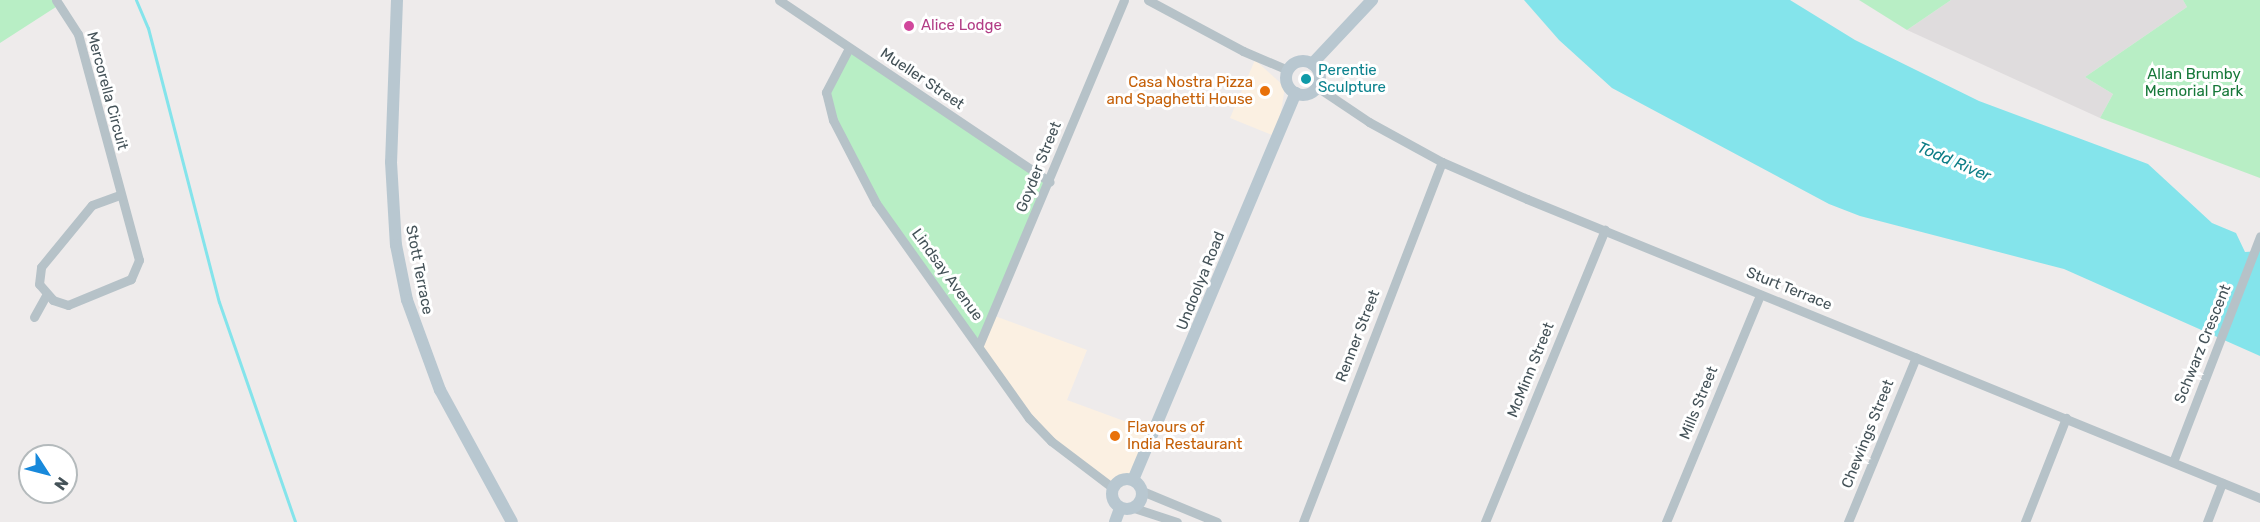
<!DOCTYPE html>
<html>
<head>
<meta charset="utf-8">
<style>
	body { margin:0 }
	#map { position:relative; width:2260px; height:522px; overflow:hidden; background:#eeebeb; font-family:Rubik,sans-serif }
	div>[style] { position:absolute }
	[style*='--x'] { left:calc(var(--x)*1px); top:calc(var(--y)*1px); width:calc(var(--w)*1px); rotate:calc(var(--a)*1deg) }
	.commercial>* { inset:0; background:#fbf0e2 }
	.education>* { inset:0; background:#dfdcdd }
	.green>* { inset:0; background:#b8eec5 }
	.water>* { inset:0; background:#84e4eb }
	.stream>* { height:3px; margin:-1.5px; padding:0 1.5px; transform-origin:1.5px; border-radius:1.5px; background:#84e4eb }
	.street>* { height:9px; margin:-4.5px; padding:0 4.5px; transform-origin:4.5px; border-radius:4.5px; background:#b6c2c8 }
	.secondary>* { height:12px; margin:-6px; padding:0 6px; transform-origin:6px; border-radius:6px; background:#b8c7d0 }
	.secondary>.ring { margin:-6px; padding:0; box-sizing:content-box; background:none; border:12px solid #b8c7d0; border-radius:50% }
	.dots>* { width:16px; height:16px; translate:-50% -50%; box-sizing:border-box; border:3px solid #fff; border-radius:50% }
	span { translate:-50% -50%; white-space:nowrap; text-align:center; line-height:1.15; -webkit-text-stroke:6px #fff; paint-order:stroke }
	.hotel-label { font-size:15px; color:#b23c85 }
	.left { translate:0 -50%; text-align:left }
	.culture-label { font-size:15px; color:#0d838f }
	.park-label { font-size:15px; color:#167839 }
	.street-label { font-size:15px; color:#445258 }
	.food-label { font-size:15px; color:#c56008 }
	.right { translate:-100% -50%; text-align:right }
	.water-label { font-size:16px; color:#0d7e87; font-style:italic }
	.north { position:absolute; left:18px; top:444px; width:60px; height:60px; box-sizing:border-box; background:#fff; border:2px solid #b4babc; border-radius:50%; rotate:126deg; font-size:16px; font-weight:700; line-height:24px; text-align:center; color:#445258 }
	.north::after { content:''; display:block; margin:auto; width:21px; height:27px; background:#1889db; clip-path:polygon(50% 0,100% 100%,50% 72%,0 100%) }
</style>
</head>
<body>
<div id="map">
	<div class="commercial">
		<div style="clip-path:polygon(1255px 60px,1285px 87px,1277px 137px,1230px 118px)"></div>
		<div style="clip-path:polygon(992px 315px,1087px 350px,1067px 400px,1154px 432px,1128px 482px,1117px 491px,1051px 441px,979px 345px)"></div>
	</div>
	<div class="education">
		<div style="clip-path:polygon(1951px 0,2183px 0,2187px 7px,2085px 77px,2113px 94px,2100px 118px,1907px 30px)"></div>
	</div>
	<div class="green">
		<div style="clip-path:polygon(0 0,56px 0,59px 5px,0 43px)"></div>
		<div style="clip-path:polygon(1859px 0,1951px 0,1907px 30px)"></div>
		<div style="clip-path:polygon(2183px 0,2260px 0,2260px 178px,2100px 118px,2113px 94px,2085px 77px,2187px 7px)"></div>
		<div style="clip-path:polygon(849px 48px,1050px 182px,979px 345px,876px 203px,833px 120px,826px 92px)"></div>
	</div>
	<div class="water">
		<div style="clip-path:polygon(1524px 0,1790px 0,1855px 40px,1979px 101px,2148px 164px,2212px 223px,2236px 233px,2245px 252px,2260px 251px,2260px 356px,2064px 269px,1860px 216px,1829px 204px,1612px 88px,1559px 40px)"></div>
	</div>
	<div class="stream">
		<div style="--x:136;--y:0;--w:30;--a:67"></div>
		<div style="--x:148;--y:28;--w:283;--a:75.5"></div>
		<div style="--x:219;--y:302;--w:233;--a:70.9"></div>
	</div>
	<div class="street">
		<div style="--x:56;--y:0;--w:40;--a:57.1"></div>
		<div style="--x:78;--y:34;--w:234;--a:74.9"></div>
		<div style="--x:139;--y:260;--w:21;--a:113"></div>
		<div style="--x:131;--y:279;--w:68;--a:157.6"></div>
		<div style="--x:68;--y:305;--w:16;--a:-162"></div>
		<div style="--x:53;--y:300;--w:21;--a:-131"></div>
		<div style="--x:39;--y:284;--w:17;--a:-83"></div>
		<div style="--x:41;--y:267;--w:80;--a:-50.6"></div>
		<div style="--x:92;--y:205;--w:30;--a:-20"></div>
		<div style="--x:779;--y:0;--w:326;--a:33.9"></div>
		<div style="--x:1148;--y:0;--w:108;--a:28.2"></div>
		<div style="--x:1243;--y:51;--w:49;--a:22.9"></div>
		<div style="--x:849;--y:48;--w:50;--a:117.6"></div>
		<div style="--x:826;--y:92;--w:29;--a:76"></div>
		<div style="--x:833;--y:120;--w:93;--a:62.6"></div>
		<div style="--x:876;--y:203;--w:264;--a:54.6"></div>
		<div style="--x:1029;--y:418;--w:32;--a:46"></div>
		<div style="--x:1051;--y:441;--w:78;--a:37.2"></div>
		<div style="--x:1317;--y:87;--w:63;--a:33.9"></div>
		<div style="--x:1369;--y:122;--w:83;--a:28.7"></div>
		<div style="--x:1442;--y:162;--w:93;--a:23.5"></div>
		<div style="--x:1527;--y:199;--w:792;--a:22.19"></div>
		<div style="--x:34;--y:317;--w:25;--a:-61"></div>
		<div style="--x:979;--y:345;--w:374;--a:-67.2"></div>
		<div style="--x:2173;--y:462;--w:242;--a:-68.9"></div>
		<div style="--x:1142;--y:491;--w:81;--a:22.5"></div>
		<div style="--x:1134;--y:508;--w:45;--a:18"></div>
		<div style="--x:1303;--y:522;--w:386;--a:-68.9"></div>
		<div style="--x:1485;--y:522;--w:316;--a:-67.7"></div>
		<div style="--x:1666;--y:522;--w:246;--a:-67.5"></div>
		<div style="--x:1848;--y:522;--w:178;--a:-67.6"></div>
		<div style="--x:2025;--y:522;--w:112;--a:-68.5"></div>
		<div style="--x:2207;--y:522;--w:42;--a:-69"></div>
	</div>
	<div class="secondary">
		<div style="--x:397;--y:0;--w:162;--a:92.1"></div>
		<div style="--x:391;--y:162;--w:83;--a:86.6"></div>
		<div style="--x:396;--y:245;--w:56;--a:78.7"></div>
		<div style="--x:407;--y:300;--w:96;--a:69.9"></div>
		<div style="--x:440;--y:390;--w:150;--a:61.4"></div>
		<div class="ring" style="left:1286px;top:61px;width:22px;height:22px"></div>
		<div style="--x:1312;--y:64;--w:88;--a:-46.8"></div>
		<div class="ring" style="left:1112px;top:479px;width:18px;height:18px"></div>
		<div style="--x:1133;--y:480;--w:420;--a:-67.2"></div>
		<div style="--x:1115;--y:522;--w:15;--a:-70"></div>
	</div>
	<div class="dots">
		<div style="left:909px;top:26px;background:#d1479c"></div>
		<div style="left:1306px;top:79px;background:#0f9aa8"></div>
		<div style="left:1265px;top:91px;background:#e8710a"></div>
		<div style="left:1115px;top:436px;background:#e8710a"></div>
	</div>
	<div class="hotel-label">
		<span class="left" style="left:921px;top:26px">Alice Lodge</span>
	</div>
	<div class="culture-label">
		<span class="left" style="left:1318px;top:79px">Perentie<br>Sculpture</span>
	</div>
	<div class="park-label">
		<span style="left:2194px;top:83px">Allan Brumby<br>Memorial Park</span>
	</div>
	<div class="street-label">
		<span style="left:922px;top:79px;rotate:34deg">Mueller Street</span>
		<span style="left:107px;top:91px;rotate:75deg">Mercorella Circuit</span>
		<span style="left:1039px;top:167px;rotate:-68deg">Goyder Street</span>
		<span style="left:419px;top:270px;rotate:79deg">Stott Terrace</span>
		<span style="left:947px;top:275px;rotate:54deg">Lindsay Avenue</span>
		<span style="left:1201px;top:281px;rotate:-68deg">Undoolya Road</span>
		<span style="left:1789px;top:289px;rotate:22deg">Sturt Terrace</span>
		<span style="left:1358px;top:336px;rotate:-69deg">Renner Street</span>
		<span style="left:2203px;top:344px;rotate:-68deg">Schwarz Crescent</span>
		<span style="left:1531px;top:370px;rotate:-68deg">McMinn Street</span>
		<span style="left:1699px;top:403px;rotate:-68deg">Mills Street</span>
		<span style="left:1868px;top:434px;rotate:-68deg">Chewings Street</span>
	</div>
	<div class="food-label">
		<span class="right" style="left:1253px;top:91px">Casa Nostra Pizza<br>and Spaghetti House</span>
		<span class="left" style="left:1127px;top:436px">Flavours of<br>India Restaurant</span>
	</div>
	<div class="water-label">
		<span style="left:1954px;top:162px;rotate:23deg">Todd River</span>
	</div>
	<div class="north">N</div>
</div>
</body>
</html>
